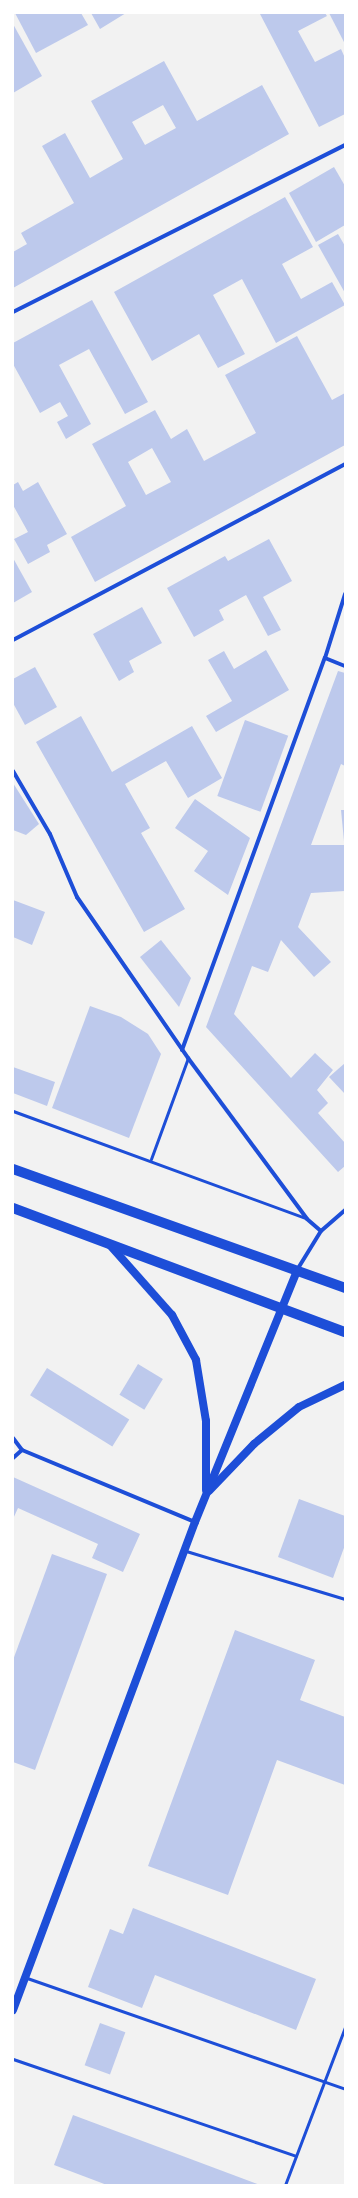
<!DOCTYPE html>
<html>
<head>
<meta charset="utf-8">
<style>
	body { margin:0 }
	#map { position:relative; width:358px; height:2198px; overflow:hidden; background:#f2f2f2; font-family:"Nunito Sans",sans-serif }
	div>[style] { position:absolute }
	[style*='--x'] { left:calc(var(--x)*1px); top:calc(var(--y)*1px); width:calc(var(--w)*1px); rotate:calc(var(--a)*1deg) }
	.building>* { inset:0; background:#bdc9ec; transform-origin:0 0 }
	.service>* { height:3px; margin:-1.5px; padding:0 1.5px; transform-origin:1.5px; border-radius:1.5px; background:#1d4ed8 }
	.minor>* { height:4px; margin:-2px; padding:0 2px; transform-origin:2px; border-radius:2px; background:#1d4ed8 }
	.secondary>* { height:8px; margin:-4px; padding:0 4px; transform-origin:4px; border-radius:4px; background:#1d4ed8 }
	.primary>* { height:10px; margin:-5px; padding:0 5px; transform-origin:5px; border-radius:5px; background:#1d4ed8 }
	span { translate:-50% -50%; white-space:nowrap; text-align:center; line-height:1.15; -webkit-text-stroke:3px #fff; paint-order:stroke }
	.frame { position:absolute; inset:0; border:14px solid #fff; pointer-events:none }
</style>
</head>
<body>
<div id="map">
	<div class="building">
		<div style="clip-path:polygon(15px 13px,81px 13px,88px 25px,36px 53px)"></div>
		<div style="clip-path:polygon(91px 13px,126px 13px,100px 29px)"></div>
		<div style="clip-path:polygon(325px 13px,327px 16px,298px 31px,315px 62px,341px 49px,345px 58px,345px 114px,319px 127px,260px 14px)"></div>
		<div style="clip-path:polygon(329px 13px,345px 13px,345px 44px)"></div>
		<div style="clip-path:polygon(13px 24px,42px 76px,13px 93px)"></div>
		<div style="clip-path:polygon(evenodd,164px 61px,197px 121px,262px 85px,289px 134px,13px 288px,13px 252px,27px 244px,21px 233px,74px 203px,42px 146px,65px 133px,90px 178px,123px 159px,91px 101px,164px 61px,163px 105px,176px 128px,145px 145px,132px 122px,163px 105px)"></div>
		<div style="clip-path:polygon(334px 167px,345px 186px,345px 225px,316px 242px,289px 193px)"></div>
		<div style="clip-path:polygon(285px 197px,313px 247px,282px 264px,301px 299px,332px 282px,345px 305px,276px 343px,242px 279px,213px 295px,245px 354px,218px 368px,199px 334px,152px 361px,114px 292px)"></div>
		<div style="clip-path:polygon(338px 234px,345px 246px,345px 293px,318px 245px)"></div>
		<div style="clip-path:polygon(92px 300px,148px 402px,125px 414px,89px 349px,59px 365px,91px 424px,66px 439px,57px 422px,68px 416px,60px 402px,40px 413px,13px 364px,13px 343px)"></div>
		<div style="clip-path:polygon(evenodd,297px 336px,332px 400px,345px 393px,345px 445px,95px 582px,71px 537px,126px 506px,92px 444px,155px 410px,171px 439px,187px 429px,204px 461px,256px 433px,225px 375px,297px 336px,152px 448px,171px 482px,146px 495px,128px 462px,152px 448px)"></div>
		<div style="clip-path:polygon(18px 482px,23px 491px,38px 482px,67px 534px,47px 545px,50px 552px,28px 564px,14px 539px,28px 532px,13px 505px,13px 485px)"></div>
		<div style="clip-path:polygon(269px 539px,292px 581px,263px 597px,281px 630px,268px 636px,246px 595px,219px 610px,224px 620px,194px 637px,167px 588px,225px 556px,228px 561px)"></div>
		<div style="clip-path:polygon(13px 558px,32px 592px,13px 603px)"></div>
		<div style="clip-path:polygon(142px 607px,162px 643px,129px 661px,134px 672px,119px 681px,93px 634px)"></div>
		<div style="clip-path:polygon(266px 650px,289px 690px,216px 732px,206px 716px,232px 701px,208px 660px,224px 651px,234px 669px)"></div>
		<div style="clip-path:polygon(35px 667px,57px 707px,25px 725px,13px 703px,13px 679px)"></div>
		<div style="clip-path:polygon(338px 671px,345px 673px,345px 766px,341px 764px,311px 845px,345px 845px,345px 891px,311px 893px,298px 927px,331px 962px,314px 977px,281px 940px,268px 972px,252px 966px,234px 1014px,291px 1078px,315px 1053px,333px 1070px,317px 1090px,328px 1103px,318px 1113px,345px 1143px,345px 1166px,338px 1172px,206px 1027px)"></div>
		<div style="clip-path:polygon(81px 716px,112px 772px,192px 726px,222px 778px,188px 798px,166px 761px,125px 784px,150px 828px,141px 833px,185px 909px,144px 932px,36px 742px)"></div>
		<div style="left:245px;top:720px;width:46px;height:81px;rotate:20deg"></div>
		<div style="clip-path:polygon(13px 783px,39px 824px,26px 835px,13px 830px)"></div>
		<div style="clip-path:polygon(195px 799px,250px 838px,228px 895px,194px 871px,208px 851px,175px 828px)"></div>
		<div style="clip-path:polygon(341px 810px,345px 810px,345px 841px,344px 841px)"></div>
		<div style="clip-path:polygon(13px 900px,45px 912px,32px 945px,13px 937px)"></div>
		<div style="clip-path:polygon(161px 940px,191px 978px,179px 1007px,140px 957px)"></div>
		<div style="clip-path:polygon(90px 1006px,121px 1017px,148px 1034px,161px 1054px,129px 1138px,52px 1108px)"></div>
		<div style="clip-path:polygon(345px 1063px,345px 1094px,329px 1077px)"></div>
		<div style="clip-path:polygon(13px 1067px,55px 1082px,47px 1106px,13px 1093px)"></div>
		<div style="left:138px;top:1364px;width:29px;height:36px;rotate:31deg"></div>
		<div style="left:47px;top:1368px;width:97px;height:32px;rotate:32deg"></div>
		<div style="clip-path:polygon(13px 1477px,140px 1534px,123px 1572px,92px 1558px,98px 1544px,18px 1508px,13px 1519px)"></div>
		<div style="clip-path:polygon(299px 1499px,345px 1516px,345px 1545px,333px 1578px,278px 1557px)"></div>
		<div style="clip-path:polygon(52px 1554px,107px 1574px,35px 1770px,13px 1762px,13px 1660px)"></div>
		<div style="clip-path:polygon(235px 1630px,315px 1660px,300px 1700px,345px 1717px,345px 1785px,277px 1760px,228px 1895px,148px 1866px)"></div>
		<div style="clip-path:polygon(133px 1908px,316px 1979px,296px 2030px,155px 1975px,142px 2008px,88px 1987px,110px 1929px,123px 1934px)"></div>
		<div style="left:100px;top:2023px;width:27px;height:45px;rotate:20deg"></div>
		<div style="clip-path:polygon(73px 2115px,260px 2185px,107px 2185px,54px 2165px)"></div>
	</div>
	<div class="service">
		<div style="--x:13;--y:1111;--w:311;--a:20.1"></div>
		<div style="--x:151;--y:1159;--w:108;--a:-69.9"></div>
		<div style="--x:186;--y:1551;--w:166;--a:16.8"></div>
		<div style="--x:27;--y:1978;--w:337;--a:19.2"></div>
		<div style="--x:13;--y:2059;--w:299;--a:18.9"></div>
		<div style="--x:285;--y:2185;--w:169;--a:-69.2"></div>
	</div>
	<div class="minor">
		<div style="--x:13;--y:312;--w:372;--a:-26.7"></div>
		<div style="--x:13;--y:640;--w:376;--a:-27.9"></div>
		<div style="--x:325;--y:658;--w:22;--a:22"></div>
		<div style="--x:13;--y:771;--w:73;--a:59.6"></div>
		<div style="--x:50;--y:834;--w:69;--a:66.8"></div>
		<div style="--x:77;--y:897;--w:196;--a:55.4"></div>
		<div style="--x:188;--y:1058;--w:200;--a:53.5"></div>
		<div style="--x:307;--y:1219;--w:18;--a:41"></div>
		<div style="--x:182;--y:1050;--w:417;--a:-70"></div>
		<div style="--x:325;--y:658;--w:67;--a:-72.6"></div>
		<div style="--x:297;--y:1270;--w:46;--a:-58.4"></div>
		<div style="--x:321;--y:1231;--w:32;--a:-41"></div>
		<div style="--x:13;--y:1438;--w:15;--a:53"></div>
		<div style="--x:13;--y:1458;--w:12;--a:-42"></div>
		<div style="--x:22;--y:1450;--w:187;--a:22.6"></div>
	</div>
	<div class="secondary">
		<div style="--x:109;--y:1244;--w:95;--a:48.4"></div>
		<div style="--x:172;--y:1315;--w:51;--a:61.9"></div>
		<div style="--x:196;--y:1360;--w:62;--a:80.7"></div>
		<div style="--x:206;--y:1421;--w:69;--a:90"></div>
		<div style="--x:209;--y:1491;--w:65;--a:-46.2"></div>
		<div style="--x:254;--y:1444;--w:58;--a:-39.4"></div>
		<div style="--x:299;--y:1407;--w:51;--a:-25.6"></div>
		<div style="--x:13;--y:2010;--w:521;--a:-69.55"></div>
		<div style="--x:195;--y:1522;--w:271;--a:-67.9"></div>
	</div>
	<div class="primary">
		<div style="--x:13;--y:1169;--w:353;--a:19.7"></div>
		<div style="--x:13;--y:1208;--w:354;--a:20.5"></div>
	</div>
	<div class="frame"></div>
</div>
</body>
</html>
